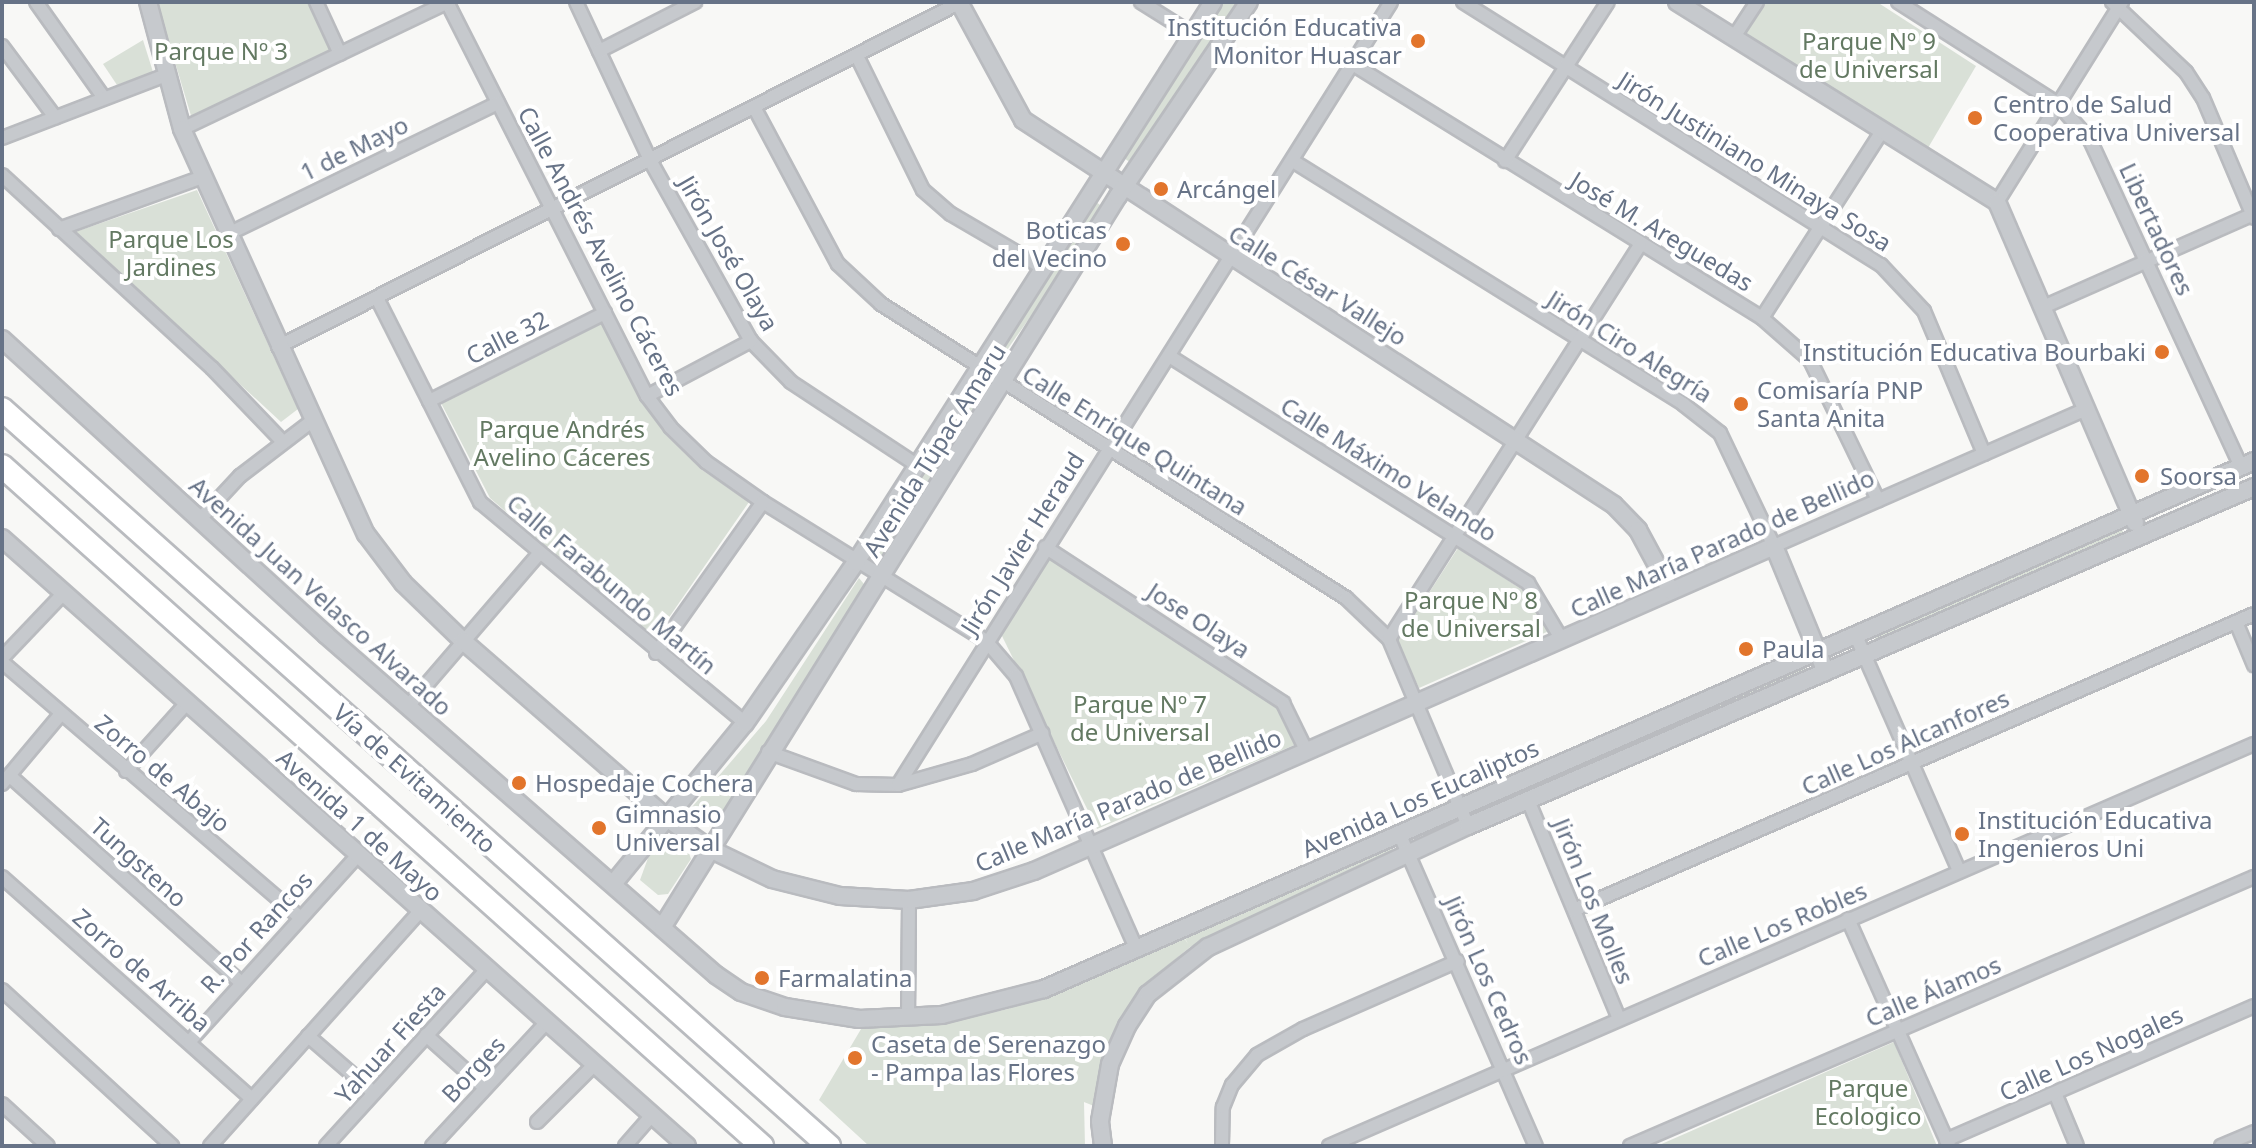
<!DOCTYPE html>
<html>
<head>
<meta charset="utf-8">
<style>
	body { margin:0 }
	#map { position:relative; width:2256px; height:1148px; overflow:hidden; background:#f8f8f6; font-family:"Noto Sans",sans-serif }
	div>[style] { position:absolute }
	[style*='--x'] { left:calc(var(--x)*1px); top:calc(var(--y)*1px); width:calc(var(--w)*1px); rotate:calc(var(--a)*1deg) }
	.green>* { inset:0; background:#d9e0d7; transform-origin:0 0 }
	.roads { filter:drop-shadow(2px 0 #b9bbbf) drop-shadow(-2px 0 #b9bbbf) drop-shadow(0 2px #b9bbbf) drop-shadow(0 -2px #b9bbbf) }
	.minor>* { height:12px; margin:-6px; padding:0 6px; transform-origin:6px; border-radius:6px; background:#c6c9cd }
	.tertiary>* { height:16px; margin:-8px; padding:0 8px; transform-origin:8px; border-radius:8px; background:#c6c9cd }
	.motorway>* { height:22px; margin:-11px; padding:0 11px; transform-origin:11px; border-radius:11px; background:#fff }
	.dots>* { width:22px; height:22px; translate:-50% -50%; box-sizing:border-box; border:4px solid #fff; border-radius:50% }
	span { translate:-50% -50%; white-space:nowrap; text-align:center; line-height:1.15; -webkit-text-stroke:8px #fff; paint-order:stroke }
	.poi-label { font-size:24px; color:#677387 }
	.right { translate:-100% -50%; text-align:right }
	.left { translate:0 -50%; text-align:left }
	.park-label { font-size:24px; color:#637962 }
	.street-label { font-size:24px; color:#677387 }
	.frame { position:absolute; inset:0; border:4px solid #677387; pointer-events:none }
</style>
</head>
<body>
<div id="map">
	<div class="green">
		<div style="clip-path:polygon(157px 2px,308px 2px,331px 50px,192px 119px)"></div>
		<div style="clip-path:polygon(1224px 2px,1238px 2px,1135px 166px,1124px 158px)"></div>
		<div style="clip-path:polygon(1766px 2px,1877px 2px,1976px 66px,1928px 148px,1743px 36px)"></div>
		<div style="clip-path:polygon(143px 40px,153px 72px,117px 85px,103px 64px)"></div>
		<div style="clip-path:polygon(197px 190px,298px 409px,281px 422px,75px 232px)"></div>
		<div style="left:1096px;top:202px;width:12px;height:178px;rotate:35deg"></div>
		<div style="clip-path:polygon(601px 321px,643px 404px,666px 435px,702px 470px,749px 502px,654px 639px,490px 498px,440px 401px)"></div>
		<div style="clip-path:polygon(975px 396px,986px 402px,887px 558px,881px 560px,875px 556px,876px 547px)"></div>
		<div style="left:2121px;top:527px;width:8px;height:270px;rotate:67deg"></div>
		<div style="clip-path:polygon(1458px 548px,1527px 593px,1549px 631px,1419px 688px,1397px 642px)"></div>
		<div style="clip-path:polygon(1051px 557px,1285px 711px,1299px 743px,1097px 829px,1001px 634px)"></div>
		<div style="clip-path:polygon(859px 578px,868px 589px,714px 826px,695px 824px,692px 807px,766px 721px)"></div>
		<div style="clip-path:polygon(1805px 667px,1807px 671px,1477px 816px,1476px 809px)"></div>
		<div style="clip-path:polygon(665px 838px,686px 844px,691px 859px,668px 894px,658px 895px,640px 880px,648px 858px)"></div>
		<div style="clip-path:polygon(1391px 847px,1393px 853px,1190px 947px,1155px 976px,1123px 1017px,1094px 1106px,1084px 1102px,1085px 1146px,869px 1146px,819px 1100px,864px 1024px,948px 1022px,1008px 1009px,1183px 936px,1188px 944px,1185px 938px)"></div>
		<div style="clip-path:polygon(1894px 1042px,1937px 1146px,1657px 1146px)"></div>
	</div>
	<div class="roads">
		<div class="minor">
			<div style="--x:36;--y:2;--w:118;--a:54.7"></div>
			<div style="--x:316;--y:2;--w:57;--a:65.2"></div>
			<div style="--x:447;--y:2;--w:442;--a:63.1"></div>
			<div style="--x:647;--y:396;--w:39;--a:53"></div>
			<div style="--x:670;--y:427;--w:50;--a:44.2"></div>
			<div style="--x:706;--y:462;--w:70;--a:35.1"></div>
			<div style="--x:763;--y:502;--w:263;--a:31.9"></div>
			<div style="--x:986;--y:641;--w:46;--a:49.4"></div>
			<div style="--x:1016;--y:676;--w:300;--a:66.2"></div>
			<div style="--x:576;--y:2;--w:177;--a:64.9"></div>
			<div style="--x:651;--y:162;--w:205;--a:60.8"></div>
			<div style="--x:751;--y:341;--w:57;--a:45.7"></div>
			<div style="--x:791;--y:382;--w:151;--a:33.4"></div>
			<div style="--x:1141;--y:2;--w:60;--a:32.1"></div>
			<div style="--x:1463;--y:2;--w:494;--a:32.2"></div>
			<div style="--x:1881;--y:265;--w:63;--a:46.9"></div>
			<div style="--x:1924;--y:311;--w:155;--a:67.2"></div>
			<div style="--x:1898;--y:2;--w:190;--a:32.5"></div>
			<div style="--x:2058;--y:104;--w:48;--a:48.4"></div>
			<div style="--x:2090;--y:140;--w:360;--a:65.2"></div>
			<div style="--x:2112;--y:2;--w:102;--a:43.4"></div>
			<div style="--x:2186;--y:72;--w:31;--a:57"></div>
			<div style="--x:2203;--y:98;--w:130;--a:67"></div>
			<div style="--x:1734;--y:37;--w:42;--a:-56.7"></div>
			<div style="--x:2;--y:46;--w:89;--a:53.3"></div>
			<div style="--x:599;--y:51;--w:108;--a:-27"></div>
			<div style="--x:857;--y:56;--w:149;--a:63.8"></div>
			<div style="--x:923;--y:190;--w:37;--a:41"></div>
			<div style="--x:951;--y:214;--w:107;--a:30.4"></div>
			<div style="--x:1354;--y:65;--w:480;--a:31.8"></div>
			<div style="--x:1762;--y:318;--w:64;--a:41.2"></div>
			<div style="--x:1810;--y:360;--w:156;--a:64.1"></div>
			<div style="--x:754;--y:107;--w:178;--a:61.9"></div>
			<div style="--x:838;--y:264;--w:59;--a:42.9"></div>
			<div style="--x:881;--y:304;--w:550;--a:32.3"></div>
			<div style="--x:1346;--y:598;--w:59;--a:43.6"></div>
			<div style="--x:1389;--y:639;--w:203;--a:67.1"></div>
			<div style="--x:182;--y:129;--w:295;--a:-25.5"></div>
			<div style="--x:2;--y:138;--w:176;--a:-21"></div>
			<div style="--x:1293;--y:161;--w:460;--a:31.9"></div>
			<div style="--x:1683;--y:404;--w:47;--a:38.1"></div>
			<div style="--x:1720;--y:433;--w:125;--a:64.5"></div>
			<div style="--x:1774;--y:546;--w:341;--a:-23.7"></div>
			<div style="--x:1505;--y:161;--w:189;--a:-57.1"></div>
			<div style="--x:2;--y:175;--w:285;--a:42.6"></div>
			<div style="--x:212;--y:368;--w:100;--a:46.2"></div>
			<div style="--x:1997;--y:202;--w:236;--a:-58"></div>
			<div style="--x:59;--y:229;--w:153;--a:-19.9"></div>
			<div style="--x:228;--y:234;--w:300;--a:-25.9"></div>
			<div style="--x:377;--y:298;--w:229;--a:63.2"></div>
			<div style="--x:480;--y:502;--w:345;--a:39.8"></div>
			<div style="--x:2043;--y:307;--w:231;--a:-23.8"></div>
			<div style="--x:1762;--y:318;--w:222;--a:-57.3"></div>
			<div style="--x:278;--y:347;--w:765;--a:-26.8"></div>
			<div style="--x:1169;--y:356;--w:425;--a:32.3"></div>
			<div style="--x:1528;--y:583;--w:66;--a:59.2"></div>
			<div style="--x:647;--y:396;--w:118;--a:-27.9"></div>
			<div style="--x:429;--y:401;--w:197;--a:-26.6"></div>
			<div style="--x:200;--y:519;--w:59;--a:-47.1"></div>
			<div style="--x:240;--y:476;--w:91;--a:-37.4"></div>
			<div style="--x:1045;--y:547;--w:285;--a:33.2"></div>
			<div style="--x:1283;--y:703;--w:55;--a:63.9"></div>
			<div style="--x:2236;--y:622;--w:47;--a:67.3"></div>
			<div style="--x:1856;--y:636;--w:257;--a:66.3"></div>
			<div style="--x:1389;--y:639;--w:467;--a:-57.5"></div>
			<div style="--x:656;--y:653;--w:185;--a:-54.7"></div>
			<div style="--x:2;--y:658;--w:88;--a:-46.4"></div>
			<div style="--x:2;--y:662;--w:390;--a:40.6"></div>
			<div style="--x:408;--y:706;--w:199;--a:-49.3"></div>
			<div style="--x:768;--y:752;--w:94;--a:20"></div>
			<div style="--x:856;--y:784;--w:42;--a:1.4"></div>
			<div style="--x:898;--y:785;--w:77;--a:-15.8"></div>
			<div style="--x:972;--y:764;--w:77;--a:-23.6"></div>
			<div style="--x:126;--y:771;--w:90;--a:-48.2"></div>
			<div style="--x:10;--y:776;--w:309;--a:41.8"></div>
			<div style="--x:2;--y:784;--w:90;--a:-50"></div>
			<div style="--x:898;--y:785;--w:925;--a:-57.8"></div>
			<div style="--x:1528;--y:800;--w:237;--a:67.4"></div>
			<div style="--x:1399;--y:833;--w:342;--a:66.4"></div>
			<div style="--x:2;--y:877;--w:334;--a:41.6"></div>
			<div style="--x:1574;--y:910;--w:742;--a:-23.52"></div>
			<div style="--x:1848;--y:919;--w:248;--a:66"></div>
			<div style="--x:2;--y:990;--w:231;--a:42.5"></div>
			<div style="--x:908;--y:1017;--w:117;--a:-89.5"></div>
			<div style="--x:426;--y:1035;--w:79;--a:41.9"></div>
			<div style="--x:308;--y:1036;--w:87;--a:40.8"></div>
			<div style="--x:190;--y:1041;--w:251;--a:-47.9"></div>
			<div style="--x:2055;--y:1093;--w:57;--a:67.5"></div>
			<div style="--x:2;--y:1104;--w:62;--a:42.4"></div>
			<div style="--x:537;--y:1122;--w:81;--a:-45"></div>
			<div style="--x:1946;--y:1140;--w:336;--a:-23.5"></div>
			<div style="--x:210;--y:1146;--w:315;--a:-48.2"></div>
			<div style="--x:326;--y:1146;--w:239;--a:-47.7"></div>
			<div style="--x:432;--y:1146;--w:168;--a:-47.2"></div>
			<div style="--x:625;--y:1146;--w:41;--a:-48.9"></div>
			<div style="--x:1222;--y:1146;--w:39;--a:-89"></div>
			<div style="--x:1223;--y:1107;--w:24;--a:-68"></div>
			<div style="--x:1232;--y:1085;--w:39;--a:-50"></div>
			<div style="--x:1257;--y:1055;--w:53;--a:-29.5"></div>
			<div style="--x:1303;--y:1029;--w:169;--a:-23.7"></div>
			<div style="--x:1329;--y:1146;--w:1009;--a:-23.49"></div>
			<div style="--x:1630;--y:1146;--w:680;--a:-23.32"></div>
			<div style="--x:2221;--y:1146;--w:36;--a:-23"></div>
		</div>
		<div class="tertiary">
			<div style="--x:148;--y:2;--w:131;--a:75"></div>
			<div style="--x:182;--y:129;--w:445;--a:65.6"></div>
			<div style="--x:366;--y:534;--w:61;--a:52.9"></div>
			<div style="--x:403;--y:583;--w:83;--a:44"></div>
			<div style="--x:463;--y:641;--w:271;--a:41"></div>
			<div style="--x:668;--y:819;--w:52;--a:35.5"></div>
			<div style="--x:710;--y:849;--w:69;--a:25.8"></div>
			<div style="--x:772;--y:879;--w:70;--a:14"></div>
			<div style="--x:840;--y:896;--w:69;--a:3.3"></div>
			<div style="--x:909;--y:900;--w:65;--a:-8"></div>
			<div style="--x:973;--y:891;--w:64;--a:-18.2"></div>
			<div style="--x:1034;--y:871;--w:808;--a:-23.71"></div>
			<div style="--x:1774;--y:546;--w:136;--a:67.6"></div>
			<div style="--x:959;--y:2;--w:134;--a:61.5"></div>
			<div style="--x:1023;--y:120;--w:705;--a:33.08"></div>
			<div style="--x:1614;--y:505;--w:35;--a:46"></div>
			<div style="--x:1638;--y:530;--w:69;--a:61.6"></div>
			<div style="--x:1677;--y:2;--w:377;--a:32"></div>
			<div style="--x:1997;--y:202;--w:349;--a:66.7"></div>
			<div style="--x:2;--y:339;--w:439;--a:42.4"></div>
			<div style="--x:326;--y:635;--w:517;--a:41.08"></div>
			<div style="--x:716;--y:975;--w:30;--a:34"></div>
			<div style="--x:741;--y:992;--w:46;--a:18.8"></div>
			<div style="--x:785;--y:1007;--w:75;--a:9.2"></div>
			<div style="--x:859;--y:1019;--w:83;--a:-2.8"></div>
			<div style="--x:942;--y:1015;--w:105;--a:-14.3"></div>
			<div style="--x:1044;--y:989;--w:1320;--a:-23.57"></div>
			<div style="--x:2;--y:538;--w:916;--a:41.59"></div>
			<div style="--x:613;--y:884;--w:208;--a:-50.7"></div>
			<div style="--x:745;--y:723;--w:196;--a:-55.4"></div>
			<div style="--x:856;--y:562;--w:664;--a:-57.48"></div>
			<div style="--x:663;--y:926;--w:860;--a:-58.07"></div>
			<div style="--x:1118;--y:196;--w:234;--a:-56"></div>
			<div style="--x:1103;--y:1146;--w:25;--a:-97"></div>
			<div style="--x:1100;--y:1121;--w:58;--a:-80"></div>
			<div style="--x:1110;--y:1064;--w:42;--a:-65.9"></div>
			<div style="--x:1127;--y:1026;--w:38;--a:-57"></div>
			<div style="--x:1148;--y:994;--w:76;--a:-38.1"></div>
			<div style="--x:1208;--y:947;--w:287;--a:-25"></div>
			<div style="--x:1468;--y:826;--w:856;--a:-23.33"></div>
		</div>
		<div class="motorway">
			<div style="--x:2;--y:409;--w:1108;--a:41.71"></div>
			<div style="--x:2;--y:466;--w:1020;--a:41.82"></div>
		</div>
	</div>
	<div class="dots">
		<div style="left:1418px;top:41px;background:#e2752c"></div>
		<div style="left:1975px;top:118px;background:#e2752c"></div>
		<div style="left:1161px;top:189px;background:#e2752c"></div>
		<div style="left:1123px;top:244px;background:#e2752c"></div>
		<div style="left:2162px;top:352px;background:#e2752c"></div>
		<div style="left:1741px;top:404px;background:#e2752c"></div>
		<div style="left:2142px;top:476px;background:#e2752c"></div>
		<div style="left:1746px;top:649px;background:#e2752c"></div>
		<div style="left:519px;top:783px;background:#e2752c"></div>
		<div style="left:599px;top:828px;background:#e2752c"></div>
		<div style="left:1962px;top:834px;background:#e2752c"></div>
		<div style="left:762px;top:978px;background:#e2752c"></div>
		<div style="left:855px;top:1058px;background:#e2752c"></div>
	</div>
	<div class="poi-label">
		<span class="right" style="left:1402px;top:41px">Institución Educativa<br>Monitor Huascar</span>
		<span class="left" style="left:1993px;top:118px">Centro de Salud<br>Cooperativa Universal</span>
		<span class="left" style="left:1177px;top:189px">Arcángel</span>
		<span class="right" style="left:1107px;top:244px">Boticas<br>del Vecino</span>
		<span class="right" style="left:2146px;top:352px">Institución Educativa Bourbaki</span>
		<span class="left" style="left:1757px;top:404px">Comisaría PNP<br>Santa Anita</span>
		<span class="left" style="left:2160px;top:476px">Soorsa</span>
		<span class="left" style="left:1762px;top:649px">Paula</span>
		<span class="left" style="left:535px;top:783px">Hospedaje Cochera</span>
		<span class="left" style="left:615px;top:828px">Gimnasio<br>Universal</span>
		<span class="left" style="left:1978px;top:834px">Institución Educativa<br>Ingenieros Uni</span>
		<span class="left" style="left:778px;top:978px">Farmalatina</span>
		<span class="left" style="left:871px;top:1058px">Caseta de Serenazgo<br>- Pampa las Flores</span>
	</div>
	<div class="park-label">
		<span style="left:1869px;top:55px">Parque Nº 9<br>de Universal</span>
		<span style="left:221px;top:51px">Parque Nº 3</span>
		<span style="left:171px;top:253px">Parque Los<br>Jardines</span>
		<span style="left:562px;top:443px">Parque Andrés<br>Avelino Cáceres</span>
		<span style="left:1471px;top:614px">Parque Nº 8<br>de Universal</span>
		<span style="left:1140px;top:718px">Parque Nº 7<br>de Universal</span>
		<span style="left:1868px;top:1102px">Parque<br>Ecologico</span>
	</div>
	<div class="street-label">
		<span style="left:354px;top:148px;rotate:-26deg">1 de Mayo</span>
		<span style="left:1755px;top:161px;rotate:32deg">Jirón Justiniano Minaya Sosa</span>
		<span style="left:2157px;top:229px;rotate:65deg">Libertadores</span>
		<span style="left:1662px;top:231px;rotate:31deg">José M. Areguedas</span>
		<span style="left:601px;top:251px;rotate:62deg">Calle Andrés Avelino Cáceres</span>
		<span style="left:729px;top:253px;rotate:60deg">Jirón José Olaya</span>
		<span style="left:1318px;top:285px;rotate:32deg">Calle César Vallejo</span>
		<span style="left:507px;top:337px;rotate:-27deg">Calle 32</span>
		<span style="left:1630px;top:346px;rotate:32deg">Jirón Ciro Alegría</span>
		<span style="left:1135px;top:440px;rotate:32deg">Calle Enrique Quintana</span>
		<span style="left:934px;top:450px;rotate:-58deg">Avenida Túpac Amaru</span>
		<span style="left:1389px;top:469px;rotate:32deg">Calle Máximo Velando</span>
		<span style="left:1022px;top:543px;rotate:-58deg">Jirón Javier Heraud</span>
		<span style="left:1722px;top:543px;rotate:-24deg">Calle María Parado de Bellido</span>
		<span style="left:612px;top:584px;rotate:40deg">Calle Farabundo Martín</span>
		<span style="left:321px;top:596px;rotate:42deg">Avenida Juan Velasco Alvarado</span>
		<span style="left:1199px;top:620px;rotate:33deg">Jose Olaya</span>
		<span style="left:1905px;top:742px;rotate:-24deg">Calle Los Alcanfores</span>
		<span style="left:163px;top:773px;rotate:40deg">Zorro de Abajo</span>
		<span style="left:415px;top:778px;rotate:42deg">Vía de Evitamiento</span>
		<span style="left:1420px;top:798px;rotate:-24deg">Avenida Los Eucaliptos</span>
		<span style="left:1128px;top:800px;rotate:-23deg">Calle María Parado de Bellido</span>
		<span style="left:360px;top:825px;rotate:42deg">Avenida 1 de Mayo</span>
		<span style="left:139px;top:862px;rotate:42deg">Tungsteno</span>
		<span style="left:1594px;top:901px;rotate:68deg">Jirón Los Molles</span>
		<span style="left:1782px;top:924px;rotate:-23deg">Calle Los Robles</span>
		<span style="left:256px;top:932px;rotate:-48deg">R. Por Rancos</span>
		<span style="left:142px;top:970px;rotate:41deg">Zorro de Arriba</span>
		<span style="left:1489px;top:980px;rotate:66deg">Jirón Los Cedros</span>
		<span style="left:1933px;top:991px;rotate:-23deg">Calle Álamos</span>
		<span style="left:390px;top:1043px;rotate:-48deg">Yahuar Fiesta</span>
		<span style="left:2091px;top:1053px;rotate:-24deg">Calle Los Nogales</span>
		<span style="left:473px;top:1069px;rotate:-47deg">Borges</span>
	</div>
	<div class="frame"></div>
</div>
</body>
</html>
